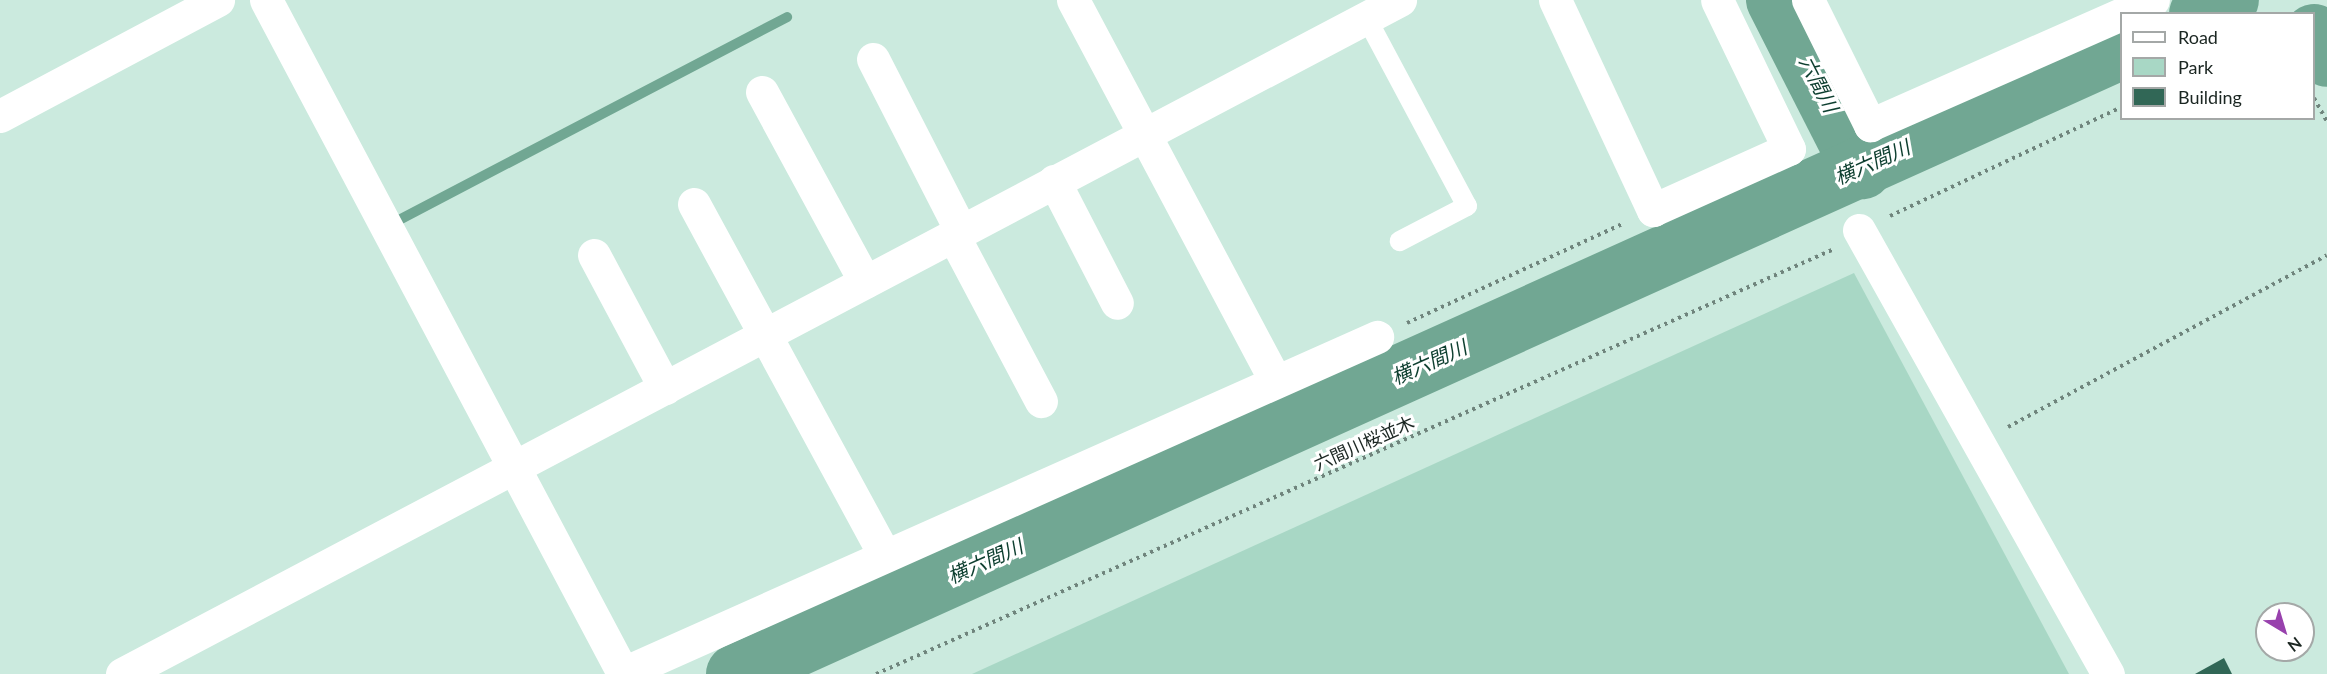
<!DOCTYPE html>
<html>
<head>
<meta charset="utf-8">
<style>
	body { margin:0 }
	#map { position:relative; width:2327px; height:674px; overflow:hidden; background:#cbeade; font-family:Lato,"Noto Sans JP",sans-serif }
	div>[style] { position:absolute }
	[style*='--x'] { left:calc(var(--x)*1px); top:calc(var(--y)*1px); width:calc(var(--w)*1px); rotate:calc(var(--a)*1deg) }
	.green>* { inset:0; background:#a8d7c5 }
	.stream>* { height:10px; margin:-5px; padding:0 5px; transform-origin:5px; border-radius:5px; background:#71a793 }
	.river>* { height:60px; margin:-30px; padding:0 30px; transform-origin:30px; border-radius:30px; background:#71a793 }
	.building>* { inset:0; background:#316756 }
	.path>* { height:4px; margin-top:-2px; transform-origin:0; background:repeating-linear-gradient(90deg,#6f847c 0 3px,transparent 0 7.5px) }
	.lane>* { height:20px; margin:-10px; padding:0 10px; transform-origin:10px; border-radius:10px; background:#fff }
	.street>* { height:33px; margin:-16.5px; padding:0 16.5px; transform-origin:16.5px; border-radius:16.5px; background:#fff }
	span { translate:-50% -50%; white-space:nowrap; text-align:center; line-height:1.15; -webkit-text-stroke:6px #fff; paint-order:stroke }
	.street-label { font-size:18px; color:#1b2622 }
	.water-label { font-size:20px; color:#0e3f30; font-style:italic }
	.legend { position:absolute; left:2120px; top:12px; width:195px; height:108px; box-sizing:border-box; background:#fff; border:2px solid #a4a8a7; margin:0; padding:8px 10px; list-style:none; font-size:18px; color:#1b2622 }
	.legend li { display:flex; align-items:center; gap:12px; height:30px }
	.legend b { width:30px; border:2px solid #a4a8a7 }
	.north { position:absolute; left:2255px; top:602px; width:60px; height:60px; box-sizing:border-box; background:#fff; border:2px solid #a4a8a7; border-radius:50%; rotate:142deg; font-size:16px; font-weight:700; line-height:24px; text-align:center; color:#1b2622 }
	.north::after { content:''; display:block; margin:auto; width:21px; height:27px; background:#9841ad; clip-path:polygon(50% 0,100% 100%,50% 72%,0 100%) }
</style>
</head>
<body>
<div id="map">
	<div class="green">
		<div style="clip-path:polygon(1854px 273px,2069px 674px,972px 674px)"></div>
	</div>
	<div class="stream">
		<div style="--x:399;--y:220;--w:438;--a:-27.6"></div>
	</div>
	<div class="river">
		<div style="--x:1776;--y:0;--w:190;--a:63"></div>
		<div style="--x:2199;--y:14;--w:33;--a:-25"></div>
		<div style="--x:2314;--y:34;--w:26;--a:61"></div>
		<div style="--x:736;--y:674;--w:1520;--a:-24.27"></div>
	</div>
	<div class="building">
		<div style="clip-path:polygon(2224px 658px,2232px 674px,2195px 674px)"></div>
	</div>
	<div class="path">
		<div style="--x:2314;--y:98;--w:26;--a:61"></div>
		<div style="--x:1890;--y:216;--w:256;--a:-25.2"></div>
		<div style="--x:1407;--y:323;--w:239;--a:-24.7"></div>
		<div style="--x:2008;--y:427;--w:362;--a:-28.3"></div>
		<div style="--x:876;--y:674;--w:1046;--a:-23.92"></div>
	</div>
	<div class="lane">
		<div style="--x:1367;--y:19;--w:212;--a:61.9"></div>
		<div style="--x:1467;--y:206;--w:76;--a:152.4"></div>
	</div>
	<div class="street">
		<div style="--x:266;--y:0;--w:762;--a:62.06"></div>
		<div style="--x:1073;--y:0;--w:432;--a:62"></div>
		<div style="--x:1555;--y:0;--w:232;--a:65"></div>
		<div style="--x:1653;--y:210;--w:149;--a:-24.2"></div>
		<div style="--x:1789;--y:149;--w:165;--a:-115.8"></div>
		<div style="--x:1808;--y:0;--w:140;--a:63.6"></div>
		<div style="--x:1870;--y:125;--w:275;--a:-23.8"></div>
		<div style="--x:2123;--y:14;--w:33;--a:-25"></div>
		<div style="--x:873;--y:59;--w:193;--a:62.9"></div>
		<div style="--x:762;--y:92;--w:216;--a:61.5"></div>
		<div style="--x:0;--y:116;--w:247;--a:-28"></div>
		<div style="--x:1054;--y:181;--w:137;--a:62.7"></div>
		<div style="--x:694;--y:204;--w:398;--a:61.5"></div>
		<div style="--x:1859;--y:230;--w:509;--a:60.72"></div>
		<div style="--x:953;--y:235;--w:188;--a:62.1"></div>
		<div style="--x:594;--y:255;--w:151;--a:61.9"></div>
		<div style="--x:122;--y:674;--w:1445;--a:-27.81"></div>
		<div style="--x:621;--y:674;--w:828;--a:-24.03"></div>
	</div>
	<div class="street-label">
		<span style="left:1364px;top:443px;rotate:-24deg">六間川桜並木</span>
	</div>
	<div class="water-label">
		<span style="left:1819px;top:84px;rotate:63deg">六間川</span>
		<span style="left:1872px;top:162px;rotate:-24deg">横六間川</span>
		<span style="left:1429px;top:362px;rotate:-24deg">横六間川</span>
		<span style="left:985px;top:561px;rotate:-24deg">横六間川</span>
	</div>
	<ul class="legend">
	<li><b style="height:8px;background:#fff"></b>Road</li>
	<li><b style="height:16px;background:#a8d7c5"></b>Park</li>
	<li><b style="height:16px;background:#316756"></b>Building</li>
	</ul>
	<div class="north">N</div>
</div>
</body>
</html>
